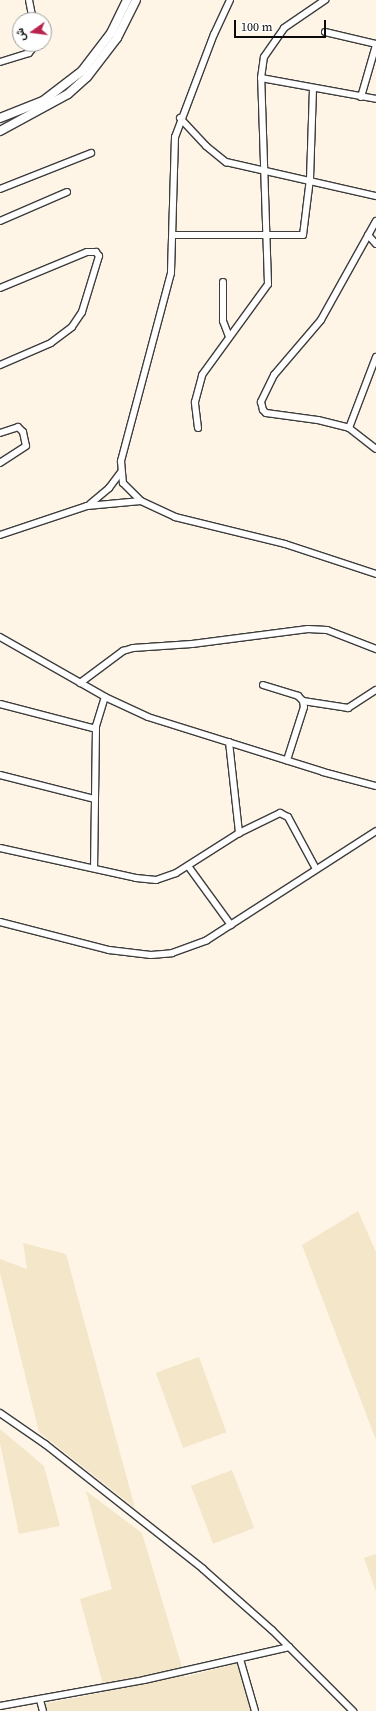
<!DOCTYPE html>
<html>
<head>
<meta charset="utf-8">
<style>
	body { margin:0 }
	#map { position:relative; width:376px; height:1711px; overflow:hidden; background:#fff5e7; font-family:"Source Serif 4",Vazirmatn,serif }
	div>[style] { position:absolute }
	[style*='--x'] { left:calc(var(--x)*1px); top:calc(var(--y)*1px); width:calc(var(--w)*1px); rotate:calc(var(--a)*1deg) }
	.farmland>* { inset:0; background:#f4e6c8; transform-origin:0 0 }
	.roads { filter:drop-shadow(1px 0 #3d3d3d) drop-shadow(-1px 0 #3d3d3d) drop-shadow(0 1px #3d3d3d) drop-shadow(0 -1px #3d3d3d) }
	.minor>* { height:6px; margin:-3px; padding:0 3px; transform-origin:3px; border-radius:3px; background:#fff }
	.tertiary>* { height:8px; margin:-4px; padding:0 4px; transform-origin:4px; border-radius:4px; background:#fff }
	span { translate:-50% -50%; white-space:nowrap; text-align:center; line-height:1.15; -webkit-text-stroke:4px #fff; paint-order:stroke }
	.north { position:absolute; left:12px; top:12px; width:40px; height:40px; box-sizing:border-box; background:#fff; border:1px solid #9d9d9d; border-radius:50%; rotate:256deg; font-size:11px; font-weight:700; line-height:16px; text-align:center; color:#0a0a0a }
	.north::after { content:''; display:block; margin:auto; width:14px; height:18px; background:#b9234d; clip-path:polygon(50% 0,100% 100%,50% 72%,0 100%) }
	.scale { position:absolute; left:234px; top:20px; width:92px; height:18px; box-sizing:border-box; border:2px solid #0a0a0a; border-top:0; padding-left:5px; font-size:12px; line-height:14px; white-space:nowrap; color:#0a0a0a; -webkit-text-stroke:3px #fff; paint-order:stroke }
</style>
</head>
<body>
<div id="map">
	<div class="farmland">
		<div style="clip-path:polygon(358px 1211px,376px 1252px,376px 1440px,302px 1245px)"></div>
		<div style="clip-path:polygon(23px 1243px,66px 1254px,135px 1508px,39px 1432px,0 1273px,0 1259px,27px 1269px)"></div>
		<div style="left:199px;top:1357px;width:80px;height:46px;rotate:70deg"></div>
		<div style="clip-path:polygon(0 1429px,44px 1466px,60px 1526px,19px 1534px,0 1443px)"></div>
		<div style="left:232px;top:1470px;width:62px;height:44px;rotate:69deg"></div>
		<div style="clip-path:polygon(86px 1491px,142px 1533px,185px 1677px,238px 1663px,254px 1711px,45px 1711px,43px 1704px,105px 1692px,80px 1599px,112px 1589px)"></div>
		<div style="clip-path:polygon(376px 1554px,376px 1592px,364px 1558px)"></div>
	</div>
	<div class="roads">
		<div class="minor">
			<div style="--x:29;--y:0;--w:20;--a:79"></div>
			<div style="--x:230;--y:0;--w:38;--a:115"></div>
			<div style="--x:214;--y:34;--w:110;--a:110.7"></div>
			<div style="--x:175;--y:137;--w:136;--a:91.7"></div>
			<div style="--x:171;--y:273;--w:195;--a:104.9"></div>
			<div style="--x:121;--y:461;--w:22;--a:85"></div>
			<div style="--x:123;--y:483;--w:25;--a:45"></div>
			<div style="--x:141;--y:501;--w:38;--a:25"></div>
			<div style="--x:175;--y:517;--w:113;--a:13.8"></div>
			<div style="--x:285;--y:544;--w:96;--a:18.2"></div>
			<div style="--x:325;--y:32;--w:52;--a:13.2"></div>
			<div style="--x:0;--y:62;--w:30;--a:-17"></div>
			<div style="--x:29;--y:53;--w:11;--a:-52"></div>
			<div style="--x:261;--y:78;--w:117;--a:10.3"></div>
			<div style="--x:361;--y:97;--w:54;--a:-73.9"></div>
			<div style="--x:180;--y:118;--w:38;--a:47"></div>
			<div style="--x:206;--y:146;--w:26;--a:39"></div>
			<div style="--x:226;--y:162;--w:154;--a:12.8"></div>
			<div style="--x:0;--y:189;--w:98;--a:-21.6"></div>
			<div style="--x:0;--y:221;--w:73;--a:-23.4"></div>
			<div style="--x:376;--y:221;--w:113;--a:119.1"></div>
			<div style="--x:321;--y:320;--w:72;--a:130.5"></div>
			<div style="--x:274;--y:375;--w:30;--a:116"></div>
			<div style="--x:261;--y:402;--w:8;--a:76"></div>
			<div style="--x:263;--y:410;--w:4;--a:45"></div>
			<div style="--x:266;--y:413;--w:52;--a:7.7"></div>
			<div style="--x:318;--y:420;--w:32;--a:14"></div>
			<div style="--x:349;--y:428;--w:34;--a:38"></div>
			<div style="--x:173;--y:235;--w:130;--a:0"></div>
			<div style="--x:303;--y:235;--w:56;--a:-82.9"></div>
			<div style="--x:310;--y:179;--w:90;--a:-88.1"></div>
			<div style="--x:368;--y:235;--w:12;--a:48"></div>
			<div style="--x:223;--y:282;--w:39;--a:90"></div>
			<div style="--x:223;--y:321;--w:17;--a:69"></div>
			<div style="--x:0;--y:288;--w:94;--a:-22.5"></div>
			<div style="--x:87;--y:252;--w:9;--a:0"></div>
			<div style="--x:96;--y:252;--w:5;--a:53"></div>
			<div style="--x:99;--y:256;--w:59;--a:106.9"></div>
			<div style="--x:82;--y:312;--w:18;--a:124"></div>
			<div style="--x:72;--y:327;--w:26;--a:143"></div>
			<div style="--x:51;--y:343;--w:56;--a:156.7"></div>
			<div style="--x:198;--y:428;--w:26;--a:-97"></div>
			<div style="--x:195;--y:402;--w:28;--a:-75"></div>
			<div style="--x:202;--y:375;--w:112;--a:-54"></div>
			<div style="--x:268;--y:284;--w:206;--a:-91.9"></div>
			<div style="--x:261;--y:78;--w:21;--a:-82"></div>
			<div style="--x:264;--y:57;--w:35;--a:-55"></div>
			<div style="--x:284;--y:28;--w:50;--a:-34.3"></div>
			<div style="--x:349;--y:428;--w:76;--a:-69.2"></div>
			<div style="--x:0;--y:433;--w:19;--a:-18"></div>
			<div style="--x:18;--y:427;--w:7;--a:45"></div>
			<div style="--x:23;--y:432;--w:14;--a:78"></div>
			<div style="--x:26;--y:446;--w:31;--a:147"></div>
			<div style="--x:90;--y:504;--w:25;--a:-40"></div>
			<div style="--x:109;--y:488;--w:20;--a:-53"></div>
			<div style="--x:0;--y:535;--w:92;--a:-18.4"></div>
			<div style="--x:87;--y:506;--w:54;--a:-5.3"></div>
			<div style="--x:0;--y:637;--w:121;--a:29.7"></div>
			<div style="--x:105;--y:697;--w:47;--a:24.9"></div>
			<div style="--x:148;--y:717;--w:183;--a:17.4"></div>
			<div style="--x:323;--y:772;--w:55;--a:14.8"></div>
			<div style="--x:80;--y:683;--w:54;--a:-36.7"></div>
			<div style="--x:123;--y:651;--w:10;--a:-17"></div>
			<div style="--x:133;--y:648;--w:59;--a:-3.9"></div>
			<div style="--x:192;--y:644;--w:117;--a:-7.4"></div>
			<div style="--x:308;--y:629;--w:19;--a:3"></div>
			<div style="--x:327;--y:630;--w:53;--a:21.2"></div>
			<div style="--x:263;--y:685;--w:37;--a:17"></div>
			<div style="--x:298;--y:696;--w:7;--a:45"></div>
			<div style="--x:303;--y:701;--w:6;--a:81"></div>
			<div style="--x:304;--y:707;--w:56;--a:107.8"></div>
			<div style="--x:303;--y:701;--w:46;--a:8.8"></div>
			<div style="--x:348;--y:708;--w:33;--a:-33"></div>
			<div style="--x:0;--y:704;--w:99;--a:14.6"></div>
			<div style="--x:229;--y:742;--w:92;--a:83.7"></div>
			<div style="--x:0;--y:775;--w:98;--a:14.2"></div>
			<div style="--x:95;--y:799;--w:68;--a:90.8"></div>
			<div style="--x:95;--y:799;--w:73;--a:-89.2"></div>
			<div style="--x:96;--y:726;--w:30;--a:-73"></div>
			<div style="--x:0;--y:848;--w:139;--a:12.4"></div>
			<div style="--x:136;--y:878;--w:20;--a:6"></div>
			<div style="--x:156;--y:880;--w:21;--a:-19"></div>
			<div style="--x:176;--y:873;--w:75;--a:-32.4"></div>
			<div style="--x:239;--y:833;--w:46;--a:-26"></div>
			<div style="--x:280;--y:813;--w:9;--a:27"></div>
			<div style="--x:288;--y:817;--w:59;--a:61.7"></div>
			<div style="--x:188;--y:866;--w:73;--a:53.9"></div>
			<div style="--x:0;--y:922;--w:113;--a:14.4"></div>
			<div style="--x:109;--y:950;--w:42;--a:6.8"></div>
			<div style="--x:151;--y:955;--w:21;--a:-5"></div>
			<div style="--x:172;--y:953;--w:37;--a:-20"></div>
			<div style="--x:207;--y:940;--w:201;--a:-32.8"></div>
			<div style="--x:0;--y:1413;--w:55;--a:34.6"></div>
			<div style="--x:45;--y:1444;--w:201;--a:38.3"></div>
			<div style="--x:203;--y:1569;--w:92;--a:41.5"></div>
			<div style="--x:272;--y:1630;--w:115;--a:45"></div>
			<div style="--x:240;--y:1659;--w:54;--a:73.9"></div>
			<div style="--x:40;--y:1700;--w:11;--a:75"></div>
			<div style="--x:0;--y:1706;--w:146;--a:-10.2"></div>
			<div style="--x:144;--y:1680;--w:149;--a:-12.8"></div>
		</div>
		<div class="tertiary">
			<div style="--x:0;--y:118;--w:46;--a:-21.6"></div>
			<div style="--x:43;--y:101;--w:49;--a:-37.6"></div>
			<div style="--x:82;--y:71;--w:48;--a:-52.7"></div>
			<div style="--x:111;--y:33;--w:37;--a:-64"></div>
			<div style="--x:0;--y:131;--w:77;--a:-28.6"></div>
			<div style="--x:68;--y:94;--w:25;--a:-42"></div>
			<div style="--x:87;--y:77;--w:49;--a:-52.4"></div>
			<div style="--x:117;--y:38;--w:42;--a:-63.4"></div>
		</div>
	</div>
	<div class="north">ش</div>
	<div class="scale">100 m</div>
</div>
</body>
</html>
